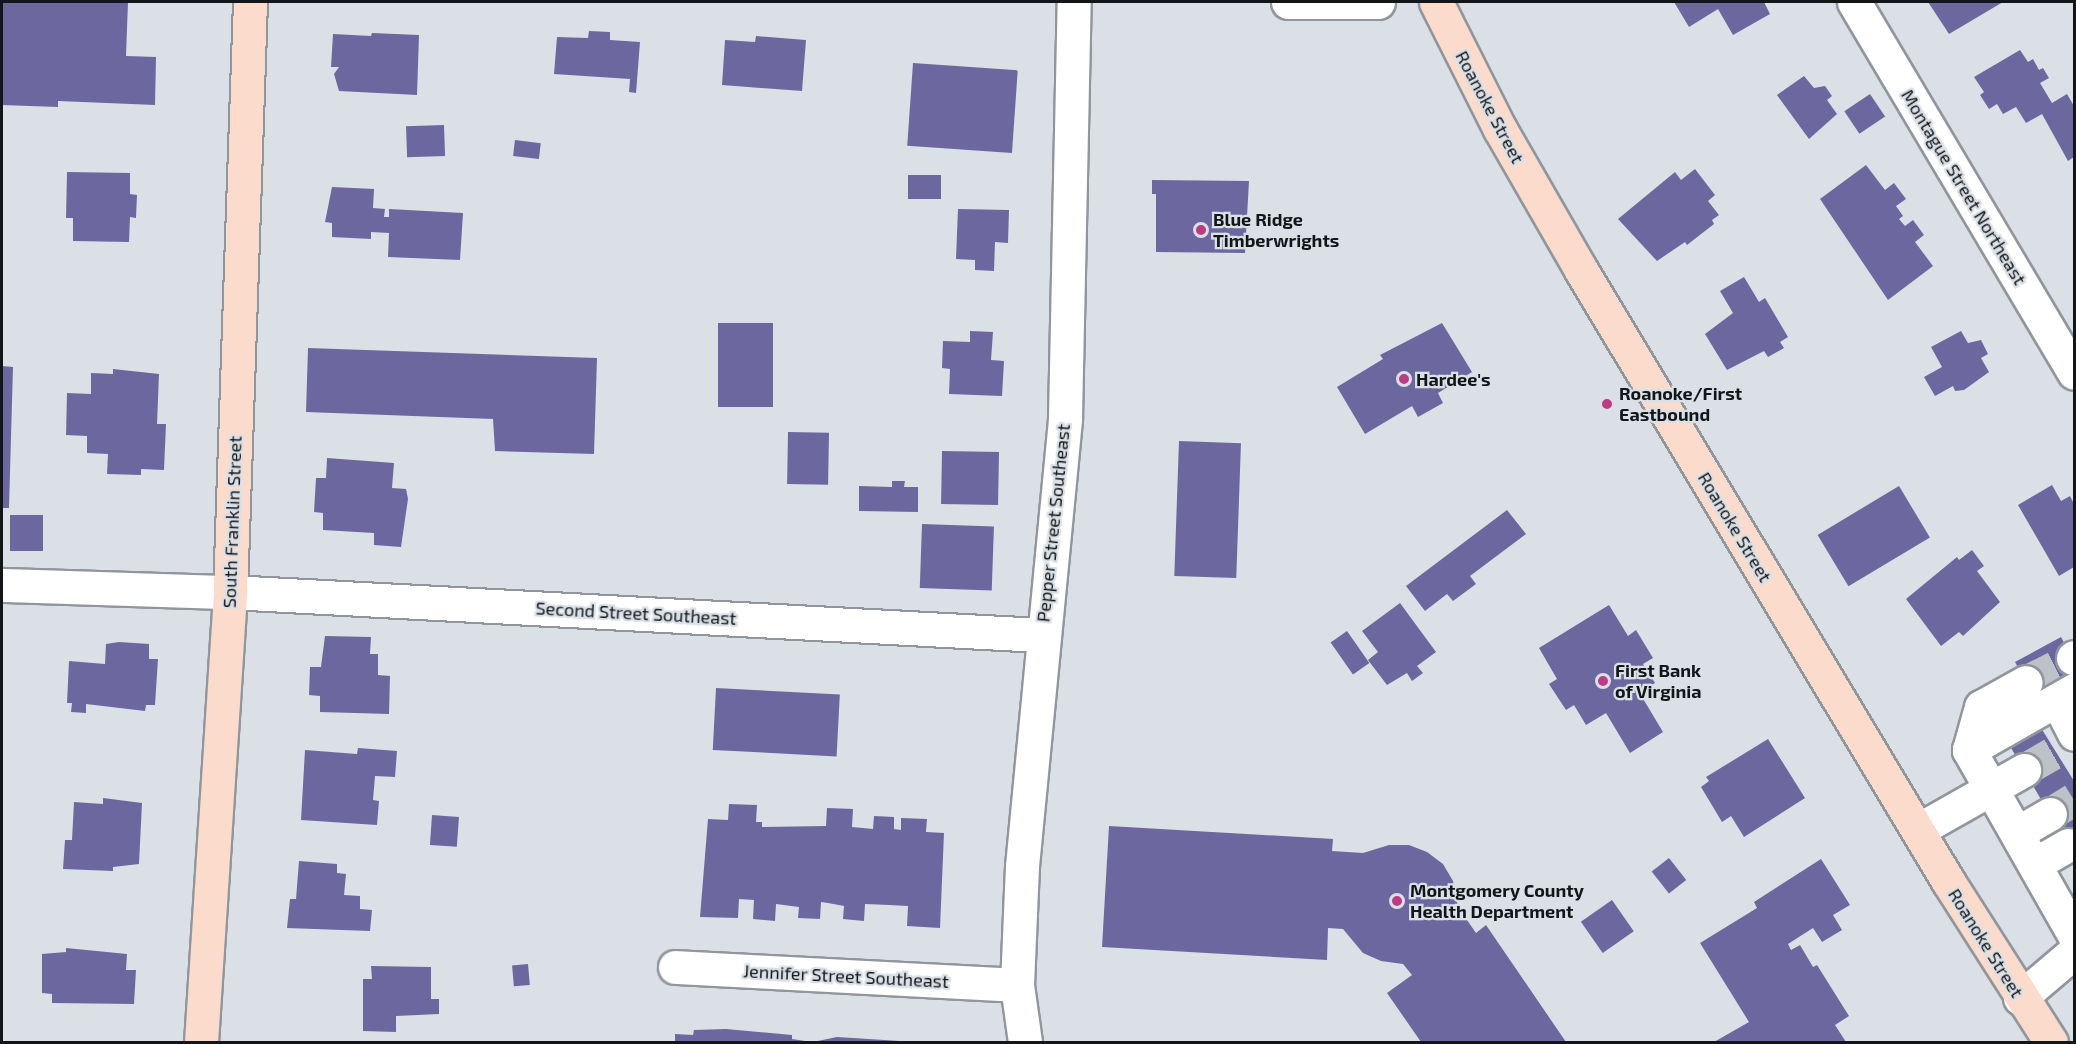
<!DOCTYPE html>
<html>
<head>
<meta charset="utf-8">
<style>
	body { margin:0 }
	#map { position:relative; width:2076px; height:1044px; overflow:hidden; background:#dae0e6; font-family:"Exo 2",sans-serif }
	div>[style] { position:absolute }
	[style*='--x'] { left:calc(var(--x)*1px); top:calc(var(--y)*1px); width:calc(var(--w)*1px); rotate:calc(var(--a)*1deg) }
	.building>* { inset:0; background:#6c689f; transform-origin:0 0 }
	.minor-tunnel>* { height:33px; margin-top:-16.5px; transform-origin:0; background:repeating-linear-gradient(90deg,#bcc2c7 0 33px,transparent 0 49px) }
	.roads { filter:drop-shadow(2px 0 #91969d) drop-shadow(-2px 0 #91969d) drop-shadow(0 2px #91969d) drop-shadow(0 -2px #91969d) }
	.minor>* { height:33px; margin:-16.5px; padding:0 16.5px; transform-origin:16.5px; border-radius:16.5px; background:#fff }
	.major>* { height:33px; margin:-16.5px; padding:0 16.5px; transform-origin:16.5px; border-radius:16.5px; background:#fbdccc }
	.dots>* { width:16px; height:16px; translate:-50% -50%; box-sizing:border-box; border:3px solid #dae0e6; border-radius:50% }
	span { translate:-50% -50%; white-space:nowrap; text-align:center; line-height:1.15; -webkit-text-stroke:4.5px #dae0e6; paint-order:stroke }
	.street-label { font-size:18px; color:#131618 }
	.poi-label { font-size:18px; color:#131618; font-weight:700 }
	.left { translate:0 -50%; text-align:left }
	.frame { position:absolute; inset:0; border:3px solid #131618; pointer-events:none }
</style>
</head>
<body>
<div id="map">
	<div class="building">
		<div style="clip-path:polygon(2px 2px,128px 2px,126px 56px,156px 57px,155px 105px,58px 101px,58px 107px,2px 105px)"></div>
		<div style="clip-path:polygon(1674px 2px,1764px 2px,1770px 14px,1733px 35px,1718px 9px,1689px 27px)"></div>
		<div style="clip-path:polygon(1928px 2px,2003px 2px,1949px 34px)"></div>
		<div style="clip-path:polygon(589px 31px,610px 32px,610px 40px,640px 42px,636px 93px,629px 92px,630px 79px,554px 74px,557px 37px,588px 38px)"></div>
		<div style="clip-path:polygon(372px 33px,419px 35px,417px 95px,339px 91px,334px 74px,339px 67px,331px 67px,333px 34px,371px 36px)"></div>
		<div style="clip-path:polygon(756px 36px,806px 40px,802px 91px,722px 85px,725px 40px,755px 42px)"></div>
		<div style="clip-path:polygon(2020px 50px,2028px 62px,2033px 59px,2039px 70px,2043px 68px,2049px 78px,2040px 83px,2052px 103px,2067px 94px,2074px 106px,2074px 157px,2068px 161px,2042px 114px,2026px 123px,2016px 107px,2003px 114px,1997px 104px,1989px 109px,1980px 95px,1984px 92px,1974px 77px)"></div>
		<div style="left:913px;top:63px;width:105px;height:83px;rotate:4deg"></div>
		<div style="clip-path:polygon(1804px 76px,1814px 88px,1825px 86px,1832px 96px,1827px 100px,1837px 114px,1809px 139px,1777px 95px)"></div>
		<div style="left:1870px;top:94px;width:27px;height:31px;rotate:56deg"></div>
		<div style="left:444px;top:125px;width:31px;height:38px;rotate:88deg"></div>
		<div style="left:515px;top:140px;width:26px;height:16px;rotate:7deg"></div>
		<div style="clip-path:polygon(1866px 165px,1885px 190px,1894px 183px,1906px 199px,1896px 206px,1903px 216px,1899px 219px,1905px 226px,1913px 220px,1924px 235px,1915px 242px,1933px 266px,1888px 300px,1820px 199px)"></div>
		<div style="clip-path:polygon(1695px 169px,1715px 195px,1708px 201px,1719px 215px,1712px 220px,1714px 224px,1687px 245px,1685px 242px,1657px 261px,1618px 219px,1675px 172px,1681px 180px)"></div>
		<div style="clip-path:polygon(67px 172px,130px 173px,130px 194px,137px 195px,136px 218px,130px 217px,129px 242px,73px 241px,73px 218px,66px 218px)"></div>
		<div style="left:908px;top:175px;width:33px;height:24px"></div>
		<div style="clip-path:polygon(1152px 180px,1249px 181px,1245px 253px,1156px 252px,1156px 194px,1152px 194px)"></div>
		<div style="clip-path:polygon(332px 187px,374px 189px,373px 208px,385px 209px,384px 217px,389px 217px,389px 209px,463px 213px,460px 260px,388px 257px,389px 233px,371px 232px,371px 239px,332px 237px,332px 223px,325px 222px)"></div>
		<div style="clip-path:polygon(958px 209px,1009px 210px,1008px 243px,995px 242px,994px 271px,975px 270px,975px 260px,956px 259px)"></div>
		<div style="clip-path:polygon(1744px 277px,1759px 302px,1765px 298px,1788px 337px,1780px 342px,1784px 348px,1768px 357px,1764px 351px,1727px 370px,1705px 334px,1733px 313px,1720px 291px)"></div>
		<div style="left:718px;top:323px;width:55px;height:84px"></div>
		<div style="clip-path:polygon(1442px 323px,1472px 372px,1438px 393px,1443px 403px,1418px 417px,1412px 406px,1365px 434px,1337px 387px,1383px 359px,1380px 355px)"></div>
		<div style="clip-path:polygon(970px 331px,993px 332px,991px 360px,1004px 361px,1002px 396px,949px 394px,950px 369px,942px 368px,943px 341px,970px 342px)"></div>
		<div style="clip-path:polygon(1961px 331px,1968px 343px,1981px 340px,1988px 354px,1981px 358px,1989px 372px,1964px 390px,1955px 391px,1953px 386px,1935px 396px,1924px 377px,1942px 367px,1931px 347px)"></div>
		<div style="clip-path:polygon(308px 348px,597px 358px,594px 454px,495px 451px,493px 419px,306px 412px)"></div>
		<div style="clip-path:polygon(2px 366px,13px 367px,9px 508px,2px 508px)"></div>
		<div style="clip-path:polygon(113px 369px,159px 374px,157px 424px,166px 424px,164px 470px,141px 469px,141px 475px,107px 474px,108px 454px,87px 453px,87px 436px,66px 435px,67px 393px,91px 394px,91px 373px,113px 374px)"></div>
		<div style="left:788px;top:432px;width:41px;height:52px;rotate:1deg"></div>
		<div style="left:1179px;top:441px;width:62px;height:135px;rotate:2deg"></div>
		<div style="left:942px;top:451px;width:57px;height:53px;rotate:1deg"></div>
		<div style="clip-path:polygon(327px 458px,394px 463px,392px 488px,406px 489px,408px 499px,401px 547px,374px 545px,374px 533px,323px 530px,323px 513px,314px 512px,316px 478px,326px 478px)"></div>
		<div style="clip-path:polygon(892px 481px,905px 481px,904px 487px,918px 487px,918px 512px,859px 511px,859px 486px,892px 487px)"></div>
		<div style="clip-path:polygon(2052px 485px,2061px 501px,2070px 496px,2074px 504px,2074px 567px,2059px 576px,2018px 505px)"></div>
		<div style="left:1899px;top:486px;width:60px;height:95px;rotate:59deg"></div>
		<div style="clip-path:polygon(1507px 510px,1526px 534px,1470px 576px,1476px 584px,1453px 601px,1447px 594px,1425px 611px,1406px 586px)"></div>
		<div style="left:10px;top:515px;width:33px;height:36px"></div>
		<div style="left:922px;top:524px;width:72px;height:64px;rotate:2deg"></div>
		<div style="clip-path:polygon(1972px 550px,1984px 566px,1977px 571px,2000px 602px,1963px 636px,1959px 632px,1941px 646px,1906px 599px,1957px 557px,1959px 560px)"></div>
		<div style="clip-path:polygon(1400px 603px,1436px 652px,1417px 666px,1423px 673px,1412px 681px,1407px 673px,1387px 685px,1368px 660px,1378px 652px,1362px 631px)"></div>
		<div style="clip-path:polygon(1609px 605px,1628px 636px,1636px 630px,1653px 658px,1643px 664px,1655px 683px,1639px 692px,1663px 732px,1630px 753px,1606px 713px,1586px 725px,1574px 705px,1566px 710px,1549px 684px,1557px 679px,1539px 648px)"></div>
		<div style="left:1347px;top:631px;width:39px;height:20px;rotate:55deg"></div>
		<div style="clip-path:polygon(325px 636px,371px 637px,370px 654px,378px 654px,378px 675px,390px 676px,389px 714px,320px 712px,320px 696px,309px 695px,310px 667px,321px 667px)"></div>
		<div style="clip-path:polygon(2061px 637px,2074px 661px,2074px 670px,2032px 693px,2015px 662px)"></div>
		<div style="clip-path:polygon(119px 642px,149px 644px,149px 659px,158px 659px,155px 705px,146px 705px,145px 711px,86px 704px,86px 713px,71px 712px,72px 703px,67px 703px,69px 661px,105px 664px,106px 644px)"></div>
		<div style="left:716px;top:688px;width:124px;height:62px;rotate:3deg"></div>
		<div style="clip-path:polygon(2038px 723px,2074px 781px,2074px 856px,2007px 741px)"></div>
		<div style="clip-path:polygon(1768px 739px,1805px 798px,1744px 837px,1731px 816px,1722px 822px,1701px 787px,1709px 781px,1706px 777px)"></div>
		<div style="clip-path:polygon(358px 748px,397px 751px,395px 777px,375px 776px,373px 800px,379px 801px,377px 825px,301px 820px,305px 750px,357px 754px)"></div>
		<div style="clip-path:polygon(103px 798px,142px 803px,139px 864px,113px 867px,113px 871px,63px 869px,65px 840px,72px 840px,74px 802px,103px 804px)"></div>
		<div style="clip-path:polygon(729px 804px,757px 805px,756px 822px,762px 822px,762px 827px,826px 826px,827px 808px,853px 809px,852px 827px,873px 829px,874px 816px,894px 817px,894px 829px,901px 830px,901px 818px,927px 819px,926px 832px,944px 833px,940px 928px,907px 926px,908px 906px,889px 905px,865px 904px,864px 921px,843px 919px,844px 906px,828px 903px,821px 902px,820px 919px,798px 918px,799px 907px,776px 904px,775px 921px,753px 919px,754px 900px,739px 899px,738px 918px,700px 917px,708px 819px,728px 820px)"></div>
		<div style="left:432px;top:815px;width:27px;height:30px;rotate:4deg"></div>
		<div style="clip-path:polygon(1109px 826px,1333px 839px,1332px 851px,1363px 853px,1389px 845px,1409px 845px,1427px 852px,1443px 864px,1453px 881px,1458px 907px,1476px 933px,1486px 925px,1566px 1042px,1421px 1042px,1387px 993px,1412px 975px,1403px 964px,1381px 961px,1363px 953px,1343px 929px,1328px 928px,1327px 960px,1102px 947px)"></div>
		<div style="left:1669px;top:858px;width:28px;height:22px;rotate:52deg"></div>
		<div style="clip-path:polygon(1821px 859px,1850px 905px,1833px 915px,1842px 930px,1822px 942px,1813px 928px,1788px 944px,1791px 950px,1800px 945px,1813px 967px,1817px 965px,1849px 1016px,1835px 1025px,1846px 1042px,1714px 1042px,1749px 1022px,1700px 943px,1757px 908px,1754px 902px)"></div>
		<div style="clip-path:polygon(299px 861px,337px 864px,337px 873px,346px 874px,344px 895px,360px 896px,360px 909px,372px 910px,370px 931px,287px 928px,290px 899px,296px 899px)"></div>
		<div style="left:1612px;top:900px;width:38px;height:38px;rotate:55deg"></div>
		<div style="clip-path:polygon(66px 948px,127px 954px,126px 970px,136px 970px,134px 1004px,52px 1003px,52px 994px,42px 993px,42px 954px,66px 952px)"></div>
		<div style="left:528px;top:964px;width:21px;height:16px;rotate:85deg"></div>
		<div style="clip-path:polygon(371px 966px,431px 967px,431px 999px,439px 999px,439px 1014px,396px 1016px,396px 1032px,363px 1031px,363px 979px,372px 979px)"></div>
		<div style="clip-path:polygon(726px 1029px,792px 1035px,792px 1039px,812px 1042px,675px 1042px,675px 1034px,693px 1035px,694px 1030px)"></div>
		<div style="clip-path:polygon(837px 1037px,900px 1041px,900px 1042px,813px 1042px)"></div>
	</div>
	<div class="minor-tunnel">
		<div style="--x:2026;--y:682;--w:53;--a:-27.1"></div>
		<div style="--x:2024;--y:770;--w:36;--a:-30"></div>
		<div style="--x:2050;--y:814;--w:28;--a:-32"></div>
	</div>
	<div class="roads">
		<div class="minor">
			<div style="--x:1288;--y:2;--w:90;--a:0"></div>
			<div style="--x:1854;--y:2;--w:431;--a:59.3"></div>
			<div style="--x:2;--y:585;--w:228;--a:1.8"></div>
			<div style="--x:230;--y:592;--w:812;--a:3.04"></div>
			<div style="--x:2073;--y:658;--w:1;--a:-45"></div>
			<div style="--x:2074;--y:690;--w:121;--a:150.3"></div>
			<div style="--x:1969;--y:750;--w:213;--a:60.4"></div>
			<div style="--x:2057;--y:700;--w:38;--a:63"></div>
			<div style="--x:1969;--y:750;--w:45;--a:-74.4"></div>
			<div style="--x:1981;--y:707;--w:51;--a:-29.1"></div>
			<div style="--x:1918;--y:830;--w:122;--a:-29.5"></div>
			<div style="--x:2017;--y:833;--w:38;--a:-30"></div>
			<div style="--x:2035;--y:864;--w:38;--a:-30"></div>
			<div style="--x:675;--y:967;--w:342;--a:3"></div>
			<div style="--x:2020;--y:998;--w:71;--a:-40.4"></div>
			<div style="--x:1025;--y:1042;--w:58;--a:-98"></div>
			<div style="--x:1017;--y:985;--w:119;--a:-87.6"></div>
			<div style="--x:1022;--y:866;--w:451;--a:-84.5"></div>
			<div style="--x:1065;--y:417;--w:415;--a:-88.8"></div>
		</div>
		<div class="major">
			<div style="--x:1436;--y:2;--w:142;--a:63.3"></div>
			<div style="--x:1500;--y:129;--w:163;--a:60.1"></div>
			<div style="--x:1581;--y:270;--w:713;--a:59.01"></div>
			<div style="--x:1948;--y:881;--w:191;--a:57.4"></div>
			<div style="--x:201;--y:1042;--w:451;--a:-86.3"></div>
			<div style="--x:230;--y:592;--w:590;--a:-88.06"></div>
		</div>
	</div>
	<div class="dots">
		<div style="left:1201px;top:230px;background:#bd3b84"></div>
		<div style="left:1404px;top:379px;background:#bd3b84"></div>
		<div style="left:1607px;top:404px;background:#bd3b84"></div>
		<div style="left:1603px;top:681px;background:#bd3b84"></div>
		<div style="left:1397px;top:901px;background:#bd3b84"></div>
	</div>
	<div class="street-label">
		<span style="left:1490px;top:107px;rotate:62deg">Roanoke Street</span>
		<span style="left:1964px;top:187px;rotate:59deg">Montague Street Northeast</span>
		<span style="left:232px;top:522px;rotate:-88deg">South Franklin Street</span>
		<span style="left:1053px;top:523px;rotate:-84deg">Pepper Street Southeast</span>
		<span style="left:1735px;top:527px;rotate:59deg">Roanoke Street</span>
		<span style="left:636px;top:613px;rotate:3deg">Second Street Southeast</span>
		<span style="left:1986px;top:943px;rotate:58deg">Roanoke Street</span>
		<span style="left:846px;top:976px;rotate:3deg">Jennifer Street Southeast</span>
	</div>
	<div class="poi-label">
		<span class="left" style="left:1213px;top:230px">Blue Ridge<br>Timberwrights</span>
		<span class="left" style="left:1416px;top:379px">Hardee's</span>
		<span class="left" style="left:1619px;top:404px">Roanoke/First<br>Eastbound</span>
		<span class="left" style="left:1615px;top:681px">First Bank<br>of Virginia</span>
		<span class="left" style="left:1410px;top:901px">Montgomery County<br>Health Department</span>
	</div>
	<div class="frame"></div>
</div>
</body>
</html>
